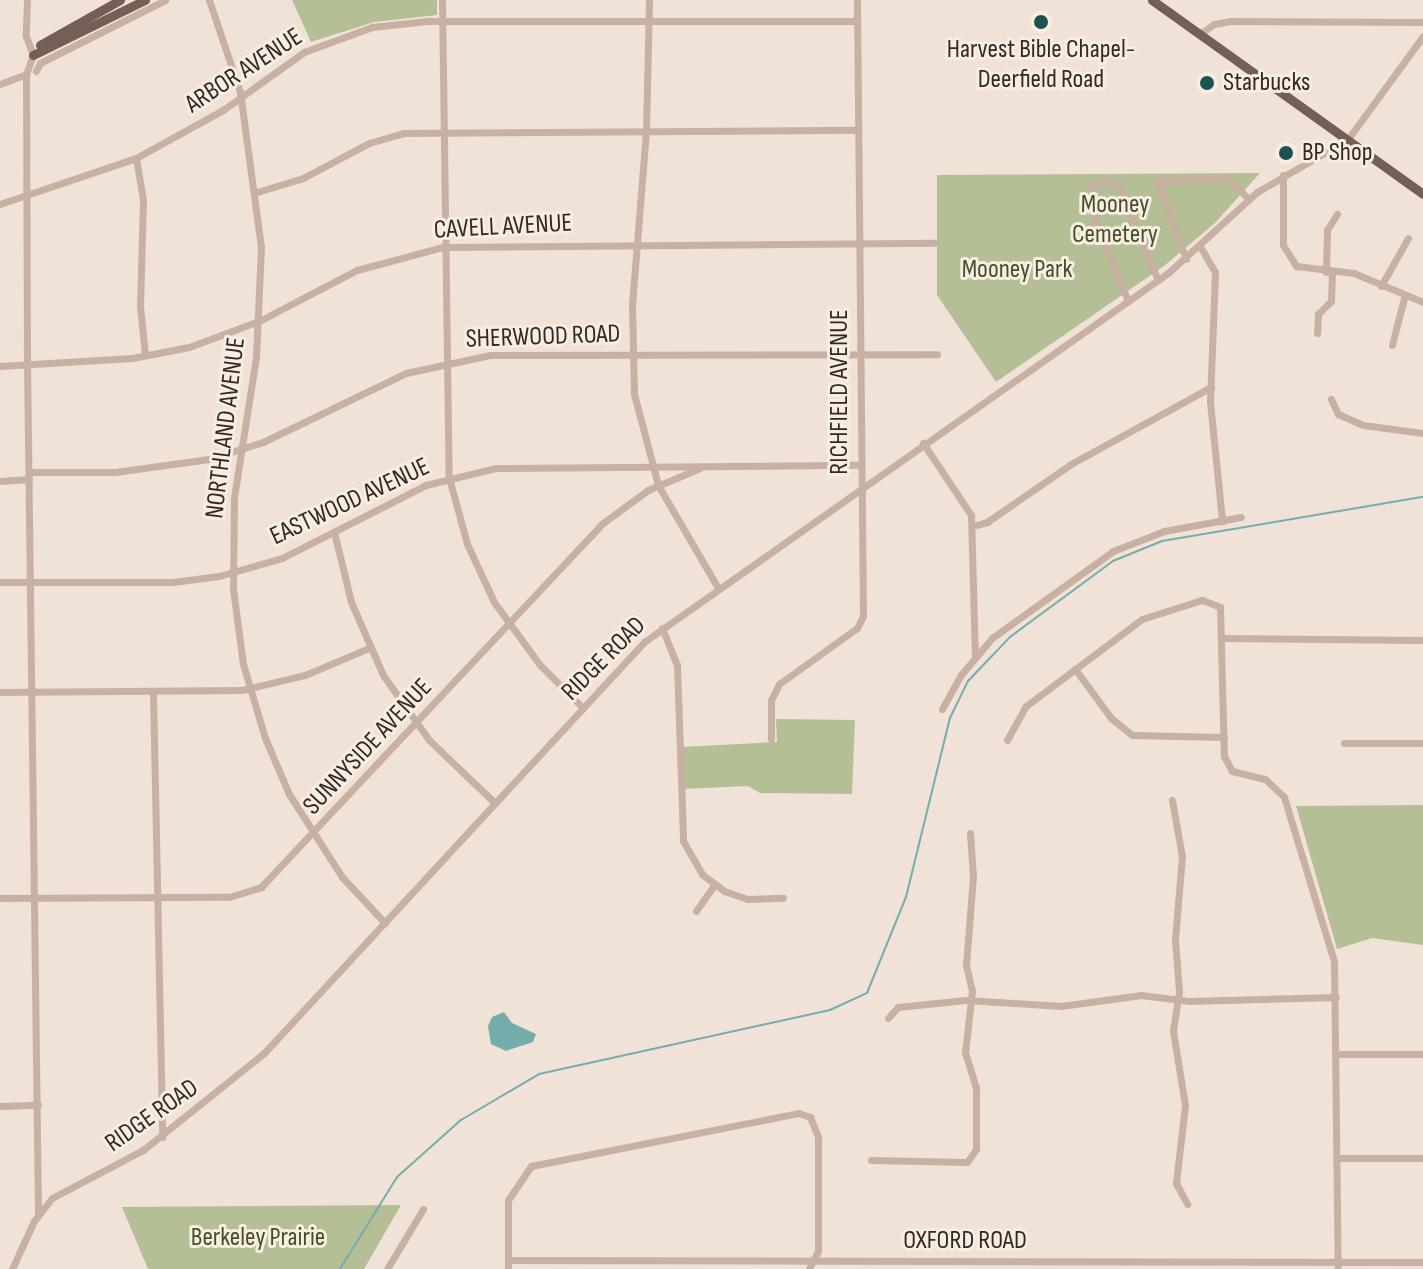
<!DOCTYPE html>
<html>
<head>
<meta charset="utf-8">
<style>
	body { margin:0 }
	#map { position:relative; width:1423px; height:1269px; overflow:hidden; background:#f0e2d6; font-family:"Sofia Sans Condensed",sans-serif }
	div>[style] { position:absolute }
	[style*='--x'] { left:calc(var(--x)*1px); top:calc(var(--y)*1px); width:calc(var(--w)*1px); rotate:calc(var(--a)*1deg) }
	.green>* { inset:0; background:#b4bf96 }
	.water>* { inset:0; background:#75adac }
	.stream>* { height:2px; margin:-1px; padding:0 1px; transform-origin:1px; border-radius:1px; background:#75adac }
	.minor>* { height:7px; margin:-3.5px; padding:0 3.5px; transform-origin:3.5px; border-radius:3.5px; background:#c8b1a2 }
	.major>* { height:9px; margin:-4.5px; padding:0 4.5px; transform-origin:4.5px; border-radius:4.5px; background:#755e55 }
	.dots>* { width:22px; height:22px; translate:-50% -50%; box-sizing:border-box; border:4px solid #f8ede2; border-radius:50% }
	span { translate:-50% -50%; white-space:nowrap; text-align:center; line-height:1.15; -webkit-text-stroke:6px #f8ede2; paint-order:stroke }
	.poi-label { font-size:26px; color:#322825 }
	.left { translate:0 -50%; text-align:left }
	.street-label { font-size:26px; color:#322825 }
	.park-label { font-size:26px; color:#445028 }
</style>
</head>
<body>
<div id="map">
	<div class="green">
		<div style="clip-path:polygon(292px 0,437px 0,437px 15px,374px 22px,311px 42px)"></div>
		<div style="clip-path:polygon(1260px 173px,1215px 223px,1164px 266px,996px 382px,937px 295px,937px 175px)"></div>
		<div style="clip-path:polygon(776px 719px,855px 720px,852px 794px,760px 793px,748px 786px,682px 789px,681px 747px,777px 742px)"></div>
		<div style="clip-path:polygon(1423px 805px,1423px 945px,1372px 938px,1337px 949px,1296px 806px)"></div>
		<div style="clip-path:polygon(401px 1205px,364px 1269px,148px 1269px,122px 1207px)"></div>
	</div>
	<div class="water">
		<div style="clip-path:polygon(504px 1012px,512px 1023px,536px 1034px,533px 1042px,506px 1051px,491px 1044px,488px 1026px,492px 1017px)"></div>
	</div>
	<div class="stream">
		<div style="--x:340;--y:1269;--w:108;--a:-58.2"></div>
		<div style="--x:397;--y:1177;--w:86;--a:-41.7"></div>
		<div style="--x:461;--y:1120;--w:91;--a:-30.5"></div>
		<div style="--x:539;--y:1074;--w:298;--a:-12.4"></div>
		<div style="--x:830;--y:1010;--w:41;--a:-24.7"></div>
		<div style="--x:867;--y:993;--w:104;--a:-67.9"></div>
		<div style="--x:906;--y:897;--w:184;--a:-76.2"></div>
		<div style="--x:950;--y:718;--w:41;--a:-64.1"></div>
		<div style="--x:968;--y:681;--w:61;--a:-46.3"></div>
		<div style="--x:1010;--y:637;--w:128;--a:-36.4"></div>
		<div style="--x:1113;--y:561;--w:53;--a:-22.2"></div>
		<div style="--x:1162;--y:541;--w:265;--a:-9.6"></div>
	</div>
	<div class="minor">
		<div style="--x:27;--y:0;--w:36;--a:92"></div>
		<div style="--x:26;--y:36;--w:20;--a:70"></div>
		<div style="--x:33;--y:55;--w:20;--a:110"></div>
		<div style="--x:26;--y:74;--w:288;--a:89.8"></div>
		<div style="--x:27;--y:362;--w:852;--a:89.26"></div>
		<div style="--x:209;--y:0;--w:97;--a:71.4"></div>
		<div style="--x:240;--y:92;--w:156;--a:82.3"></div>
		<div style="--x:261;--y:247;--w:110;--a:92.6"></div>
		<div style="--x:256;--y:357;--w:143;--a:98.9"></div>
		<div style="--x:234;--y:498;--w:91;--a:90.6"></div>
		<div style="--x:233;--y:589;--w:76;--a:82.4"></div>
		<div style="--x:243;--y:664;--w:77;--a:73.4"></div>
		<div style="--x:265;--y:738;--w:61;--a:66.8"></div>
		<div style="--x:289;--y:794;--w:98;--a:57.4"></div>
		<div style="--x:342;--y:877;--w:63;--a:46.9"></div>
		<div style="--x:442;--y:0;--w:478;--a:89.2"></div>
		<div style="--x:449;--y:478;--w:68;--a:74.7"></div>
		<div style="--x:467;--y:544;--w:64;--a:65"></div>
		<div style="--x:494;--y:602;--w:78;--a:53.9"></div>
		<div style="--x:540;--y:665;--w:61;--a:45"></div>
		<div style="--x:649;--y:0;--w:131;--a:91.3"></div>
		<div style="--x:646;--y:131;--w:174;--a:94.6"></div>
		<div style="--x:632;--y:304;--w:90;--a:88.7"></div>
		<div style="--x:634;--y:394;--w:94;--a:75.2"></div>
		<div style="--x:658;--y:485;--w:119;--a:59.8"></div>
		<div style="--x:1200;--y:34;--w:17;--a:-36"></div>
		<div style="--x:1214;--y:24;--w:17;--a:-10"></div>
		<div style="--x:1231;--y:21;--w:192;--a:0.3"></div>
		<div style="--x:36;--y:71;--w:9;--a:-63"></div>
		<div style="--x:40;--y:63;--w:140;--a:-26.7"></div>
		<div style="--x:0;--y:84;--w:28;--a:-21"></div>
		<div style="--x:136;--y:158;--w:43;--a:80.5"></div>
		<div style="--x:143;--y:200;--w:106;--a:91.6"></div>
		<div style="--x:140;--y:306;--w:49;--a:84.2"></div>
		<div style="--x:1283;--y:175;--w:70;--a:90"></div>
		<div style="--x:1283;--y:245;--w:25;--a:58"></div>
		<div style="--x:1296;--y:266;--w:58;--a:6.9"></div>
		<div style="--x:1354;--y:273;--w:75;--a:22.8"></div>
		<div style="--x:257;--y:192;--w:48;--a:-16.9"></div>
		<div style="--x:303;--y:178;--w:75;--a:-27.9"></div>
		<div style="--x:369;--y:143;--w:35;--a:-16"></div>
		<div style="--x:403;--y:133;--w:455;--a:-0.4"></div>
		<div style="--x:0;--y:204;--w:144;--a:-18.7"></div>
		<div style="--x:136;--y:158;--w:99;--a:-28.9"></div>
		<div style="--x:223;--y:110;--w:100;--a:-35.6"></div>
		<div style="--x:304;--y:52;--w:72;--a:-20.2"></div>
		<div style="--x:372;--y:27;--w:56;--a:-6.1"></div>
		<div style="--x:428;--y:21;--w:429;--a:0"></div>
		<div style="--x:1201;--y:248;--w:28;--a:60"></div>
		<div style="--x:1215;--y:272;--w:130;--a:92.2"></div>
		<div style="--x:1210;--y:402;--w:120;--a:84.2"></div>
		<div style="--x:1186;--y:259;--w:83;--a:-110.4"></div>
		<div style="--x:1157;--y:181;--w:70;--a:-2.5"></div>
		<div style="--x:1227;--y:178;--w:30;--a:44"></div>
		<div style="--x:1326;--y:272;--w:42;--a:-88.6"></div>
		<div style="--x:1327;--y:230;--w:19;--a:-58"></div>
		<div style="--x:1381;--y:286;--w:55;--a:-60.6"></div>
		<div style="--x:1128;--y:301;--w:108;--a:-112.3"></div>
		<div style="--x:1087;--y:201;--w:14;--a:-78"></div>
		<div style="--x:1090;--y:187;--w:20;--a:-20"></div>
		<div style="--x:1109;--y:180;--w:10;--a:29"></div>
		<div style="--x:1118;--y:185;--w:103;--a:67.2"></div>
		<div style="--x:1317;--y:333;--w:19;--a:-87"></div>
		<div style="--x:1318;--y:314;--w:18;--a:-45"></div>
		<div style="--x:1331;--y:301;--w:29;--a:-88"></div>
		<div style="--x:1392;--y:345;--w:49;--a:-75.7"></div>
		<div style="--x:0;--y:366;--w:132;--a:-3.5"></div>
		<div style="--x:132;--y:358;--w:58;--a:-10.9"></div>
		<div style="--x:189;--y:347;--w:75;--a:-20.4"></div>
		<div style="--x:259;--y:321;--w:110;--a:-27.5"></div>
		<div style="--x:357;--y:270;--w:89;--a:-15"></div>
		<div style="--x:443;--y:247;--w:491;--a:-0.5"></div>
		<div style="--x:1331;--y:399;--w:17;--a:65"></div>
		<div style="--x:1338;--y:414;--w:27;--a:24"></div>
		<div style="--x:1363;--y:425;--w:61;--a:7.6"></div>
		<div style="--x:923;--y:443;--w:87;--a:56.3"></div>
		<div style="--x:971;--y:515;--w:141;--a:88.4"></div>
		<div style="--x:29;--y:472;--w:86;--a:0"></div>
		<div style="--x:115;--y:472;--w:95;--a:-7.9"></div>
		<div style="--x:209;--y:459;--w:57;--a:-17.5"></div>
		<div style="--x:263;--y:442;--w:159;--a:-25.8"></div>
		<div style="--x:406;--y:373;--w:86;--a:-12.1"></div>
		<div style="--x:490;--y:355;--w:447;--a:-0.1"></div>
		<div style="--x:0;--y:481;--w:29;--a:-4"></div>
		<div style="--x:973;--y:526;--w:15;--a:-16"></div>
		<div style="--x:987;--y:522;--w:102;--a:-34.6"></div>
		<div style="--x:1071;--y:464;--w:160;--a:-28.8"></div>
		<div style="--x:334;--y:532;--w:72;--a:76.3"></div>
		<div style="--x:351;--y:602;--w:80;--a:66.3"></div>
		<div style="--x:383;--y:675;--w:80;--a:54.7"></div>
		<div style="--x:429;--y:740;--w:91;--a:43.7"></div>
		<div style="--x:0;--y:582;--w:173;--a:0"></div>
		<div style="--x:173;--y:582;--w:46;--a:-7.4"></div>
		<div style="--x:219;--y:576;--w:66;--a:-15.9"></div>
		<div style="--x:282;--y:558;--w:161;--a:-26.9"></div>
		<div style="--x:426;--y:485;--w:72;--a:-13.7"></div>
		<div style="--x:496;--y:468;--w:365;--a:-0.5"></div>
		<div style="--x:662;--y:628;--w:40;--a:68"></div>
		<div style="--x:677;--y:665;--w:176;--a:88"></div>
		<div style="--x:683;--y:841;--w:39;--a:60"></div>
		<div style="--x:703;--y:875;--w:26;--a:37"></div>
		<div style="--x:724;--y:891;--w:24;--a:19"></div>
		<div style="--x:747;--y:899;--w:36;--a:-2"></div>
		<div style="--x:1224;--y:638;--w:199;--a:0.6"></div>
		<div style="--x:1075;--y:669;--w:61;--a:53.7"></div>
		<div style="--x:1111;--y:718;--w:27;--a:39"></div>
		<div style="--x:1132;--y:735;--w:92;--a:1.2"></div>
		<div style="--x:0;--y:692;--w:242;--a:-0.5"></div>
		<div style="--x:242;--y:690;--w:65;--a:-13.4"></div>
		<div style="--x:305;--y:675;--w:69;--a:-22.9"></div>
		<div style="--x:153;--y:693;--w:444;--a:88.8"></div>
		<div style="--x:942;--y:709;--w:38;--a:-61"></div>
		<div style="--x:960;--y:676;--w:50;--a:-49.9"></div>
		<div style="--x:992;--y:638;--w:149;--a:-35.7"></div>
		<div style="--x:1113;--y:551;--w:55;--a:-21.4"></div>
		<div style="--x:1164;--y:531;--w:78;--a:-10.3"></div>
		<div style="--x:771;--y:739;--w:39;--a:-90"></div>
		<div style="--x:771;--y:700;--w:18;--a:-63"></div>
		<div style="--x:779;--y:684;--w:96;--a:-35.7"></div>
		<div style="--x:857;--y:628;--w:13;--a:-63"></div>
		<div style="--x:863;--y:616;--w:616;--a:-90.56"></div>
		<div style="--x:1007;--y:740;--w:39;--a:-61"></div>
		<div style="--x:1026;--y:706;--w:145;--a:-36.9"></div>
		<div style="--x:1142;--y:619;--w:63;--a:-17.6"></div>
		<div style="--x:1202;--y:600;--w:19;--a:21"></div>
		<div style="--x:1220;--y:607;--w:149;--a:88.5"></div>
		<div style="--x:1224;--y:756;--w:17;--a:62"></div>
		<div style="--x:1232;--y:771;--w:34;--a:14"></div>
		<div style="--x:1265;--y:779;--w:26;--a:43"></div>
		<div style="--x:1284;--y:797;--w:172;--a:73.1"></div>
		<div style="--x:1334;--y:962;--w:307;--a:89.3"></div>
		<div style="--x:1344;--y:743;--w:79;--a:0"></div>
		<div style="--x:1172;--y:800;--w:57;--a:79.9"></div>
		<div style="--x:1182;--y:856;--w:84;--a:94.8"></div>
		<div style="--x:1175;--y:940;--w:51;--a:85.5"></div>
		<div style="--x:1179;--y:991;--w:40;--a:98.5"></div>
		<div style="--x:1173;--y:1031;--w:75;--a:80.8"></div>
		<div style="--x:1185;--y:1105;--w:79;--a:96.6"></div>
		<div style="--x:1176;--y:1183;--w:24;--a:62"></div>
		<div style="--x:0;--y:898;--w:229;--a:-0.3"></div>
		<div style="--x:229;--y:897;--w:34;--a:-17"></div>
		<div style="--x:261;--y:887;--w:499;--a:-46.8"></div>
		<div style="--x:603;--y:523;--w:56;--a:-36.3"></div>
		<div style="--x:648;--y:490;--w:56;--a:-22.9"></div>
		<div style="--x:696;--y:911;--w:32;--a:-55"></div>
		<div style="--x:888;--y:1018;--w:15;--a:-48"></div>
		<div style="--x:898;--y:1007;--w:68;--a:-5.9"></div>
		<div style="--x:966;--y:1000;--w:95;--a:3.6"></div>
		<div style="--x:1061;--y:1006;--w:81;--a:-7.8"></div>
		<div style="--x:1141;--y:995;--w:48;--a:7.1"></div>
		<div style="--x:1189;--y:1001;--w:147;--a:-1.6"></div>
		<div style="--x:1336;--y:1054;--w:87;--a:0"></div>
		<div style="--x:0;--y:1106;--w:38;--a:-2"></div>
		<div style="--x:1337;--y:1158;--w:86;--a:0"></div>
		<div style="--x:871;--y:1160;--w:96;--a:1.2"></div>
		<div style="--x:967;--y:1162;--w:16;--a:-55"></div>
		<div style="--x:976;--y:1149;--w:61;--a:-90"></div>
		<div style="--x:976;--y:1088;--w:37;--a:-107"></div>
		<div style="--x:965;--y:1053;--w:62;--a:-83.6"></div>
		<div style="--x:972;--y:991;--w:27;--a:-103"></div>
		<div style="--x:966;--y:965;--w:88;--a:-85.5"></div>
		<div style="--x:973;--y:877;--w:44;--a:-93.9"></div>
		<div style="--x:508;--y:1260;--w:915;--a:0.13"></div>
		<div style="--x:12;--y:1269;--w:53;--a:-65.4"></div>
		<div style="--x:34;--y:1221;--w:29;--a:-52"></div>
		<div style="--x:52;--y:1198;--w:103;--a:-27.8"></div>
		<div style="--x:143;--y:1150;--w:155;--a:-38.7"></div>
		<div style="--x:264;--y:1053;--w:560;--a:-47.24"></div>
		<div style="--x:644;--y:642;--w:641;--a:-35.15"></div>
		<div style="--x:1168;--y:273;--w:120;--a:-42.3"></div>
		<div style="--x:1257;--y:192;--w:105;--a:-30.2"></div>
		<div style="--x:1348;--y:139;--w:127;--a:-53.9"></div>
		<div style="--x:387;--y:1269;--w:70;--a:-59"></div>
		<div style="--x:508;--y:1269;--w:69;--a:-90"></div>
		<div style="--x:508;--y:1200;--w:41;--a:-55.9"></div>
		<div style="--x:531;--y:1166;--w:272;--a:-11.2"></div>
		<div style="--x:798;--y:1113;--w:13;--a:18"></div>
		<div style="--x:810;--y:1117;--w:22;--a:68"></div>
		<div style="--x:818;--y:1137;--w:114;--a:90"></div>
		<div style="--x:818;--y:1251;--w:20;--a:117"></div>
	</div>
	<div class="major">
		<div style="--x:1152;--y:0;--w:333;--a:35.6"></div>
		<div style="--x:40;--y:45;--w:92;--a:-29.4"></div>
		<div style="--x:33;--y:55;--w:125;--a:-26.2"></div>
	</div>
	<div class="dots">
		<div style="left:1041px;top:22px;background:#1b5353"></div>
		<div style="left:1207px;top:83px;background:#1b5353"></div>
		<div style="left:1286px;top:153px;background:#1b5353"></div>
	</div>
	<div class="poi-label">
		<span style="left:1041px;top:65px">Harvest Bible Chapel-<br>Deerfield Road</span>
		<span class="left" style="left:1223px;top:83px">Starbucks</span>
		<span class="left" style="left:1302px;top:153px">BP Shop</span>
	</div>
	<div class="street-label">
		<span style="left:244px;top:71px;rotate:-33deg">ARBOR AVENUE</span>
		<span style="left:503px;top:227px;rotate:-3deg">CAVELL AVENUE</span>
		<span style="left:543px;top:337px;rotate:-2deg">SHERWOOD ROAD</span>
		<span style="left:840px;top:392px;rotate:-90deg">RICHFIELD AVENUE</span>
		<span style="left:226px;top:428px;rotate:-83deg">NORTHLAND AVENUE</span>
		<span style="left:350px;top:502px;rotate:-25deg">EASTWOOD AVENUE</span>
		<span style="left:604px;top:659px;rotate:-45deg">RIDGE ROAD</span>
		<span style="left:368px;top:747px;rotate:-47deg">SUNNYSIDE AVENUE</span>
		<span style="left:152px;top:1116px;rotate:-35deg">RIDGE ROAD</span>
		<span style="left:965px;top:1241px">OXFORD ROAD</span>
	</div>
	<div class="park-label">
		<span style="left:1115px;top:220px">Mooney<br>Cemetery</span>
		<span style="left:1017px;top:270px">Mooney Park</span>
		<span style="left:258px;top:1238px">Berkeley Prairie</span>
	</div>
</div>
</body>
</html>
